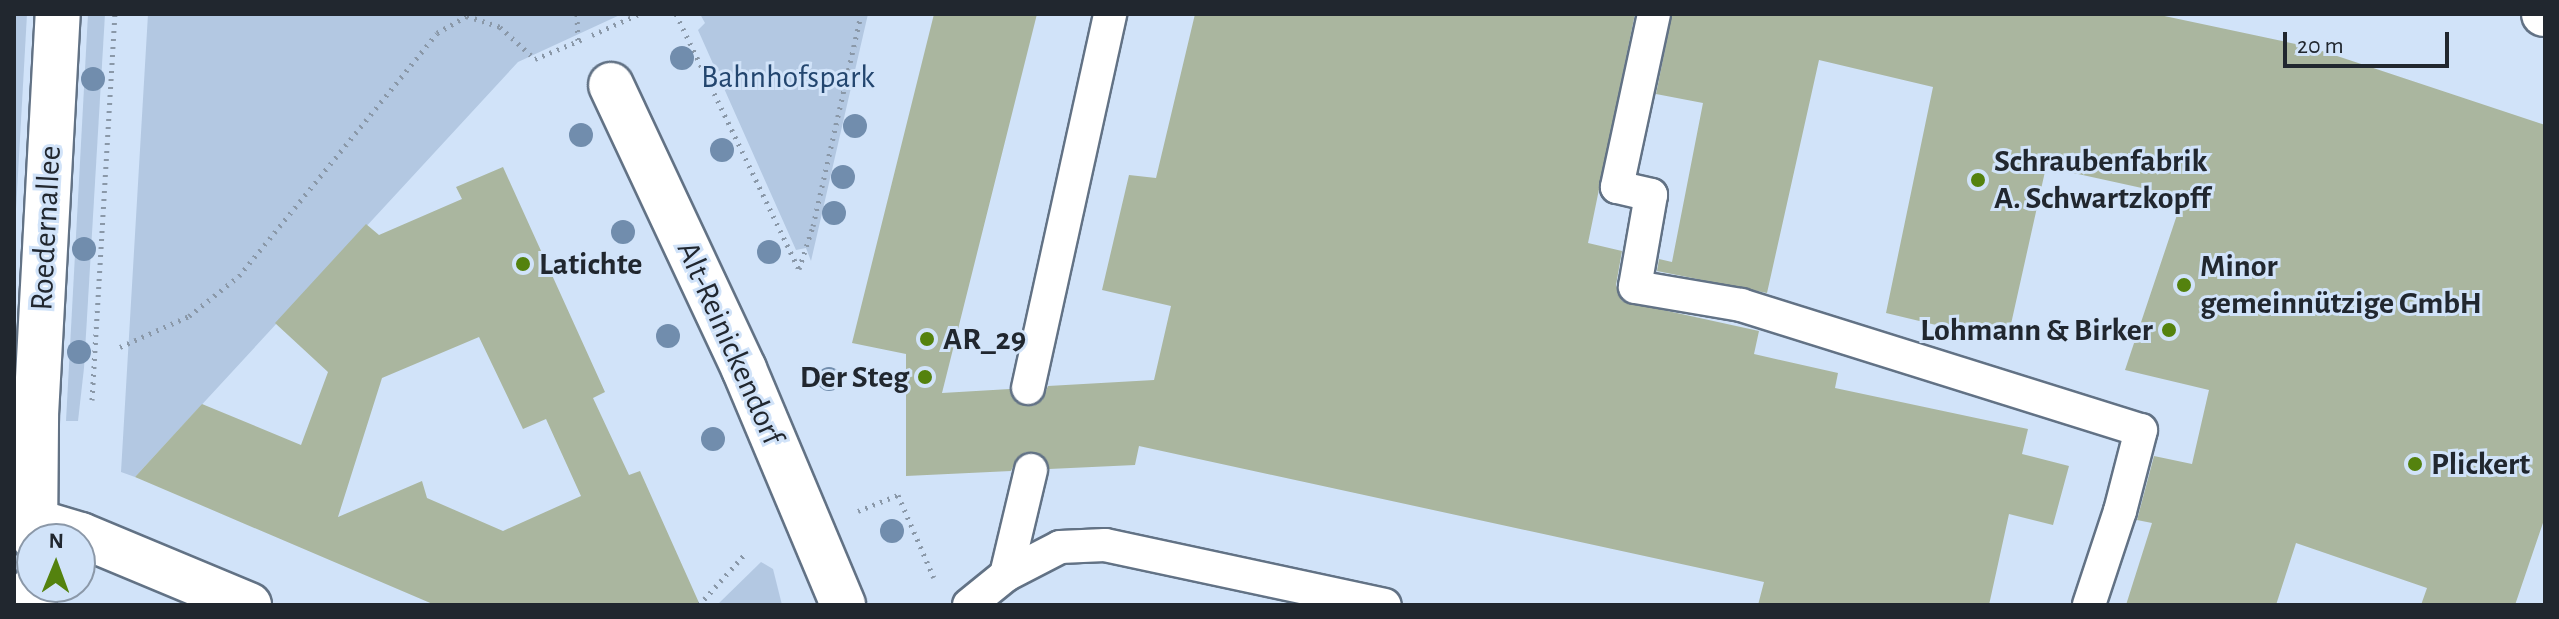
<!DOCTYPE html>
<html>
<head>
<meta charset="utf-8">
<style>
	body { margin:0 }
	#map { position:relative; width:2559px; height:619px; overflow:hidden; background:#d1e3f9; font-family:"Alegreya Sans",sans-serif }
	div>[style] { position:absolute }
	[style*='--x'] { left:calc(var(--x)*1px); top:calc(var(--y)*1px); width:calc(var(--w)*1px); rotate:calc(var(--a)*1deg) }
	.green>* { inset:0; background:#b3c8e2 }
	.building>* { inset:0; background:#aab69f }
	.path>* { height:5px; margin-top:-2.5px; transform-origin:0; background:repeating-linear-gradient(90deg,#8a98a8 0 2px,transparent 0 8px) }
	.roads { filter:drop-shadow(2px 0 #627285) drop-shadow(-2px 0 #627285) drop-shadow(0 2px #627285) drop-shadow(0 -2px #627285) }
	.lane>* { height:32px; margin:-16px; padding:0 16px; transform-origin:16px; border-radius:16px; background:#fff }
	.street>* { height:44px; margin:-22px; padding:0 22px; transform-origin:22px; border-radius:22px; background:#fff }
	.primary>* { height:44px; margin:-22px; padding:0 22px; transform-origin:22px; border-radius:22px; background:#fff }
	.trees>* { width:24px; height:24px; margin:-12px; border-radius:50%; background:#718dad }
	.dots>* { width:22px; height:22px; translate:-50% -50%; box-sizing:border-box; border:4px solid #d1e3f9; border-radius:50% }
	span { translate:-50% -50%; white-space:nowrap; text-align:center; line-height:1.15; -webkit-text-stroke:6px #d1e3f9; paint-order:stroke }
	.park-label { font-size:32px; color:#23466f }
	.poi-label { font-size:32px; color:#21272f; font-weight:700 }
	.left { translate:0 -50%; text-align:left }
	.right { translate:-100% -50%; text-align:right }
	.street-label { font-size:32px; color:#21272f }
	.frame { position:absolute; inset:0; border:16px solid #21272f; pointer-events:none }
	.north { position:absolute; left:16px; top:523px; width:80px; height:80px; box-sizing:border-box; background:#d1e3f9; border:2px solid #8b98a8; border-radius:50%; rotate:1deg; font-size:22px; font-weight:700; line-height:32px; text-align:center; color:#21272f }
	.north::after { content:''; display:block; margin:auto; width:28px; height:36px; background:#54820e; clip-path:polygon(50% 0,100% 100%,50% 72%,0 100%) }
	.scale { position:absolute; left:2283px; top:32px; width:166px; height:36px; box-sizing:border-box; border:4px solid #21272f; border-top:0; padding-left:10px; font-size:24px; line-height:28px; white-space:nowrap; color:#21272f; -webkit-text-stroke:6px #d1e3f9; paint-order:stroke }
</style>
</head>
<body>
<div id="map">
	<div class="green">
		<div style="clip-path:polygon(14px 14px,27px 14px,14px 245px)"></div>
		<div style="clip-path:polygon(88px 14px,105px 14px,84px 368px,78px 421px,66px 421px)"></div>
		<div style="clip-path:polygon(148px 14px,622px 14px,518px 62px,135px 477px,121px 472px)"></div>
		<div style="clip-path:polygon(700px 14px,868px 14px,811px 261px,806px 248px,796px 250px,698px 30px,705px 23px)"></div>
		<div style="clip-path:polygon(761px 562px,773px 569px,782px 605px,717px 605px)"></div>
	</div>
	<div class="building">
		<div style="clip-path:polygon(934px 14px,1037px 14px,942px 393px,1010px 389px,1016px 402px,1033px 406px,1042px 400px,1048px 386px,1154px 380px,1171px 306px,1102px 290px,1129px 175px,1156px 178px,1195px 14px,1635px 14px,1588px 243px,1622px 251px,1616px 285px,1622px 301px,1759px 331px,1754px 354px,1838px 373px,1835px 388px,2028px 429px,2022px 454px,2069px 466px,2053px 525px,2009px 514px,1989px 605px,1758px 605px,1764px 582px,1139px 446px,1135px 465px,1049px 469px,1043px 456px,1026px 452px,1017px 458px,1011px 471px,906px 476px,906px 354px,852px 343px)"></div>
		<div style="clip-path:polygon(1672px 14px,2155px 14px,2310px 47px,2545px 125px,2545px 517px,2515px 605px,2421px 605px,2427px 588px,2296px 543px,2276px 605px,2126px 605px,2152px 523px,2137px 520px,2154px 456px,2192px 464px,2209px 390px,2125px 370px,2183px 197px,2046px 167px,2007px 342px,1886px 313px,1933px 87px,1819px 60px,1767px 293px,1657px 271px,1659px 259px,1672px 262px,1703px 103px,1656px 94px)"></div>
		<div style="clip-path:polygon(evenodd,503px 167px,605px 392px,593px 398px,629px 475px,640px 471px,700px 605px,435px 605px,135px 477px,202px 404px,301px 445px,328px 372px,275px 323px,366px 224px,379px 235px,462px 199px,456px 187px,503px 167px,479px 337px,523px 429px,546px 419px,581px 496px,503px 531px,427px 498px,422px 481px,338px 517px,382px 378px,479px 337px)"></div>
	</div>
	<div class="path">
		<div style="--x:577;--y:14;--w:29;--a:88"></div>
		<div style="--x:676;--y:14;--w:284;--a:64.3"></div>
		<div style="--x:592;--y:35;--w:51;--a:-24.1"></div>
		<div style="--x:799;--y:269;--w:45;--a:-72"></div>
		<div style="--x:813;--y:226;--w:217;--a:-77.2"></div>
		<div style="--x:120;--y:347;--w:76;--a:-24.2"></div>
		<div style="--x:189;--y:316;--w:64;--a:-38.7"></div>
		<div style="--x:239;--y:276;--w:313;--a:-50.8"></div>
		<div style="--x:437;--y:33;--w:34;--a:-30"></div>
		<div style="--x:467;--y:16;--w:35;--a:18"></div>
		<div style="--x:500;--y:27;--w:47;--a:42.4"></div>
		<div style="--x:535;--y:59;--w:52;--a:-22.6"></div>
		<div style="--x:92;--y:400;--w:387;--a:-86.6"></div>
		<div style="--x:858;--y:511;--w:43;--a:-21.8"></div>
		<div style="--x:898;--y:495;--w:90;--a:66.6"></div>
		<div style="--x:699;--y:605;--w:67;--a:-48"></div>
	</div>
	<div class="roads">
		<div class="lane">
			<div style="--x:1654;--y:14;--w:177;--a:102.1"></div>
			<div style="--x:1617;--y:187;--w:35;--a:13"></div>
			<div style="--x:1651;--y:195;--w:93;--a:99.9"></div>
			<div style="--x:1635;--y:287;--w:108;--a:9.6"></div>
			<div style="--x:1741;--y:305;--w:419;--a:17.4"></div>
			<div style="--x:2141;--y:430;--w:84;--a:104.5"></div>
			<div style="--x:2120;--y:511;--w:99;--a:108.3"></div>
			<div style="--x:1028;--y:388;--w:383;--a:-77.6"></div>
			<div style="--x:1006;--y:575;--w:61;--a:-27.4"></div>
			<div style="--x:1060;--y:547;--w:45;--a:-2.5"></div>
			<div style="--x:1105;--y:545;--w:286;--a:12.1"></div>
			<div style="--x:969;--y:605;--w:48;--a:-39"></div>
			<div style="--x:1006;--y:575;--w:108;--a:-76.6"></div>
		</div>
		<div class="street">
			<div style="--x:2544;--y:14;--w:1;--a:0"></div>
			<div style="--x:611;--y:85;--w:314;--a:64.9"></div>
			<div style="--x:744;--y:369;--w:256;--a:67.2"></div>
			<div style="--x:14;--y:515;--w:70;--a:16.6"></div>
			<div style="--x:81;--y:535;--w:182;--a:22.6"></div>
		</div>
		<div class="primary">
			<div style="--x:35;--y:539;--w:124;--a:-89.5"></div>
			<div style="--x:36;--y:415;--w:402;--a:-86.9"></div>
			<div style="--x:34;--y:605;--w:18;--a:-90"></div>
		</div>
	</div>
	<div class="trees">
		<div style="left:682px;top:58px"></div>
		<div style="left:93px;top:79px"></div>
		<div style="left:855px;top:126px"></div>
		<div style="left:581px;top:135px"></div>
		<div style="left:722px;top:150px"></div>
		<div style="left:843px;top:177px"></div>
		<div style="left:834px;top:213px"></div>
		<div style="left:623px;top:232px"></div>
		<div style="left:84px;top:249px"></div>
		<div style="left:769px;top:252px"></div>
		<div style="left:668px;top:336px"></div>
		<div style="left:79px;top:352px"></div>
		<div style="left:829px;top:379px"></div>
		<div style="left:713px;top:439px"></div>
		<div style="left:892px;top:531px"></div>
	</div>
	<div class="dots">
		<div style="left:1978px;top:180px;background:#54820e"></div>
		<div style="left:523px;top:264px;background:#54820e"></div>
		<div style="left:2184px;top:285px;background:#54820e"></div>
		<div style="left:2169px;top:330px;background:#54820e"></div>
		<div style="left:927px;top:339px;background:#54820e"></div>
		<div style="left:925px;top:377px;background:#54820e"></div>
		<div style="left:2415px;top:464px;background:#54820e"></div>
	</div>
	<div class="park-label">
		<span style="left:788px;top:77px">Bahnhofspark</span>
	</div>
	<div class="poi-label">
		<span class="left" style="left:1994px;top:180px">Schraubenfabrik<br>A. Schwartzkopff</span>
		<span class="left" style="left:539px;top:264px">Latichte</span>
		<span class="left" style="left:2200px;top:285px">Minor<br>gemeinnützige GmbH</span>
		<span class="right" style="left:2153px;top:330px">Lohmann &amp; Birker</span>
		<span class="left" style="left:943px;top:339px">AR_29</span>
		<span class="right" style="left:909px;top:377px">Der Steg</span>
		<span class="left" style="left:2431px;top:464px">Plickert</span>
	</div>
	<div class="street-label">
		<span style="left:46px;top:228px;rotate:-87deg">Roedernallee</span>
		<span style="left:730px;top:343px;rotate:66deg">Alt-Reinickendorf</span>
	</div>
	<div class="frame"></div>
	<div class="north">N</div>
	<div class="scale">20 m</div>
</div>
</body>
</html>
